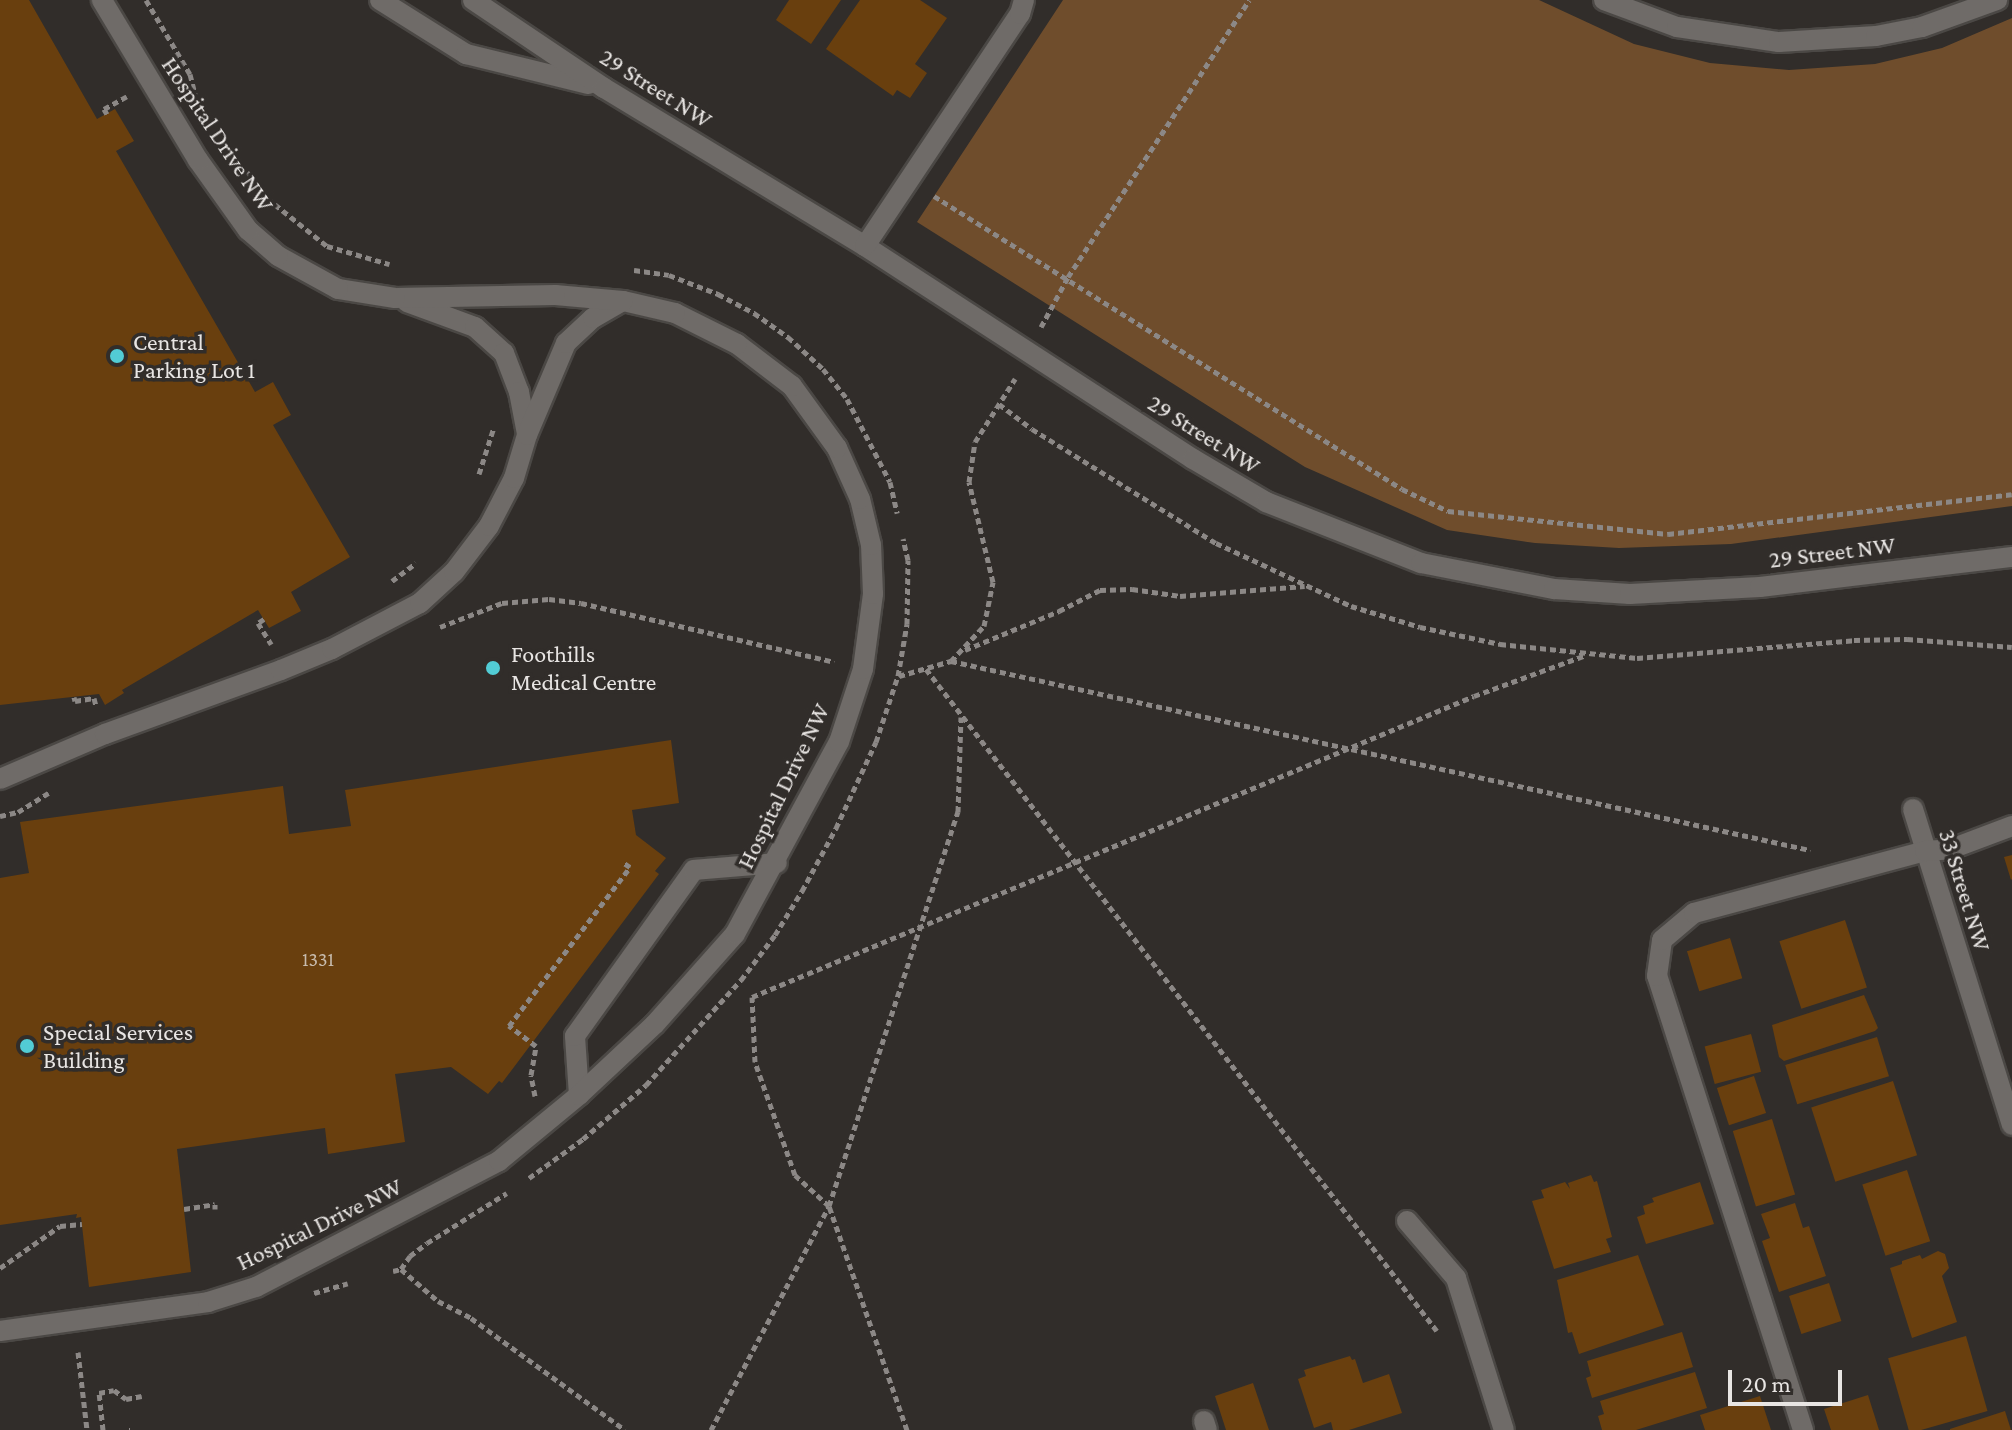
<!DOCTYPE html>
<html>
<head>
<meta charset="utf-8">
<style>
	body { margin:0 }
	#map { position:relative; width:2012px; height:1430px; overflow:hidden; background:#312d2a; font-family:"Crimson Pro",serif }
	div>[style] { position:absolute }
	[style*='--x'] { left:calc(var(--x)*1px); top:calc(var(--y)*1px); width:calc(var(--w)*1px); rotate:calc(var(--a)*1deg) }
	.green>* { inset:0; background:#6f4d2c }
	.building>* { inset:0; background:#693f0e; transform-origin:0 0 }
	.path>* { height:5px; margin-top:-2.5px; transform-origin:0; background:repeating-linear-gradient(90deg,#8c8886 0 6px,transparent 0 10px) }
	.roads { filter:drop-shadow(2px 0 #4b4845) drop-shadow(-2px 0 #4b4845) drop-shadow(0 2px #4b4845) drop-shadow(0 -2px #4b4845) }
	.minor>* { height:20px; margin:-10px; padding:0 10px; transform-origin:10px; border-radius:10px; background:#6f6b68 }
	.dots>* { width:22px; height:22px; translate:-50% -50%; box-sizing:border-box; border:4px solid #312d2a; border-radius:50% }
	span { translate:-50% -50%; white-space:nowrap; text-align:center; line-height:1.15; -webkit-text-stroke:7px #312d2a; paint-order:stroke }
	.number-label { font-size:20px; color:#c8bcae }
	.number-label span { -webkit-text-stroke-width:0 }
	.street-label { font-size:24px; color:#e8e5e3 }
	.poi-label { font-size:24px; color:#e8e5e3 }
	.left { translate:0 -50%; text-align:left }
	.scale { position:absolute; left:1728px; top:1370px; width:114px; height:36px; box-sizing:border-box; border:4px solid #e8e5e3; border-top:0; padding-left:10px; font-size:24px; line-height:28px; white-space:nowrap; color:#e8e5e3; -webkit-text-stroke:6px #312d2a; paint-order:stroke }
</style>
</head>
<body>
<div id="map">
	<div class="green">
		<div style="clip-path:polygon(1063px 0,1539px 0,1634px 44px,1710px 63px,1789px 70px,1875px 64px,1942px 48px,2012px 18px,2012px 506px,1731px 544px,1619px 548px,1535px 543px,1447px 530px,1305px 467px,917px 222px)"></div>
	</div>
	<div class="building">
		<div style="clip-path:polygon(0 0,29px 0,97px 119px,115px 109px,134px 141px,116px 151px,255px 392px,273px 382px,291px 415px,273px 425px,350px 557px,291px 592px,301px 611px,269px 628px,258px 610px,122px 690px,124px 693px,105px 705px,99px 694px,0 705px)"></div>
		<div style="clip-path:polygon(789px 0,841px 0,811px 44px,776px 20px)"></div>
		<div style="clip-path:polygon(860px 0,920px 0,947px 18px,915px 64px,927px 73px,910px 98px,897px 90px,893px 96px,826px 49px)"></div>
		<div style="clip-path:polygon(671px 740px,679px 803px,632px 810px,636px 835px,666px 858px,655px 871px,659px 874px,502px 1083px,499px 1081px,488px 1094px,451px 1067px,395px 1074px,405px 1142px,328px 1154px,325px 1128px,177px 1149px,191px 1272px,89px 1287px,81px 1217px,76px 1218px,77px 1214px,0 1225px,0 878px,29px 873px,20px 822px,283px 786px,289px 834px,351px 826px,345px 790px)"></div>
		<div style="clip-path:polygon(2012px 855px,2012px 879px,2011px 880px,2004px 857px)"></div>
		<div style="left:1845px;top:920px;width:71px;height:69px;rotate:72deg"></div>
		<div style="left:1730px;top:938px;width:42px;height:45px;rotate:73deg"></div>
		<div style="clip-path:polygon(1864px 995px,1878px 1028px,1875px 1031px,1784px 1061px,1779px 1057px,1772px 1025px)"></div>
		<div style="left:1751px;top:1034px;width:39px;height:48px;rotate:75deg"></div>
		<div style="left:1877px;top:1037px;width:41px;height:96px;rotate:73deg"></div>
		<div style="left:1754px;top:1076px;width:39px;height:39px;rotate:72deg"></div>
		<div style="left:1893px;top:1081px;width:78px;height:86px;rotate:72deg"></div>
		<div style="left:1772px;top:1119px;width:79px;height:41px;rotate:73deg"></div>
		<div style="left:1907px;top:1170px;width:75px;height:47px;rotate:72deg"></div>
		<div style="clip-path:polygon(1591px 1175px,1594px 1182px,1597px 1181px,1612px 1237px,1606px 1239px,1611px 1252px,1554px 1269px,1532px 1201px,1544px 1198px,1541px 1190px,1565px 1182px,1570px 1189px,1568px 1183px)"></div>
		<div style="clip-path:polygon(1700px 1182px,1714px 1224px,1646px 1244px,1637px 1217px,1645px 1214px,1643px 1206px,1654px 1202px,1652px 1198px)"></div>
		<div style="clip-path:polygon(1795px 1203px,1803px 1228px,1809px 1226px,1826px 1276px,1779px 1292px,1762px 1241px,1770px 1238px,1761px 1214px)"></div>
		<div style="clip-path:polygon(1938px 1251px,1945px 1254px,1949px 1268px,1942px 1276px,1957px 1322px,1912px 1338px,1890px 1268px,1902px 1264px,1902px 1261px,1920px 1255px,1922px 1259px)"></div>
		<div style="clip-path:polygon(1638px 1255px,1664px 1325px,1579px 1354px,1572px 1332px,1568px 1333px,1557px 1280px)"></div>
		<div style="left:1829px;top:1283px;width:40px;height:42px;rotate:72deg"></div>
		<div style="clip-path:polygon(1682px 1332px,1693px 1367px,1592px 1398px,1586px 1378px,1591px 1376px,1587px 1361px)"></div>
		<div style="left:1966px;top:1336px;width:78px;height:81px;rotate:74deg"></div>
		<div style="clip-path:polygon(1350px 1356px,1352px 1360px,1355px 1359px,1363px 1383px,1389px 1374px,1402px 1413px,1349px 1430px,1333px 1430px,1331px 1422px,1314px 1428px,1298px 1379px,1306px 1376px,1304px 1370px)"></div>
		<div style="clip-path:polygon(1695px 1372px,1707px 1408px,1636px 1430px,1602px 1430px,1598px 1416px,1604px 1414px,1600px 1401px)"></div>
		<div style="clip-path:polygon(1253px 1383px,1269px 1430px,1226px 1430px,1215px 1396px)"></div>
		<div style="clip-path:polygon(1868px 1395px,1879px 1430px,1831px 1430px,1824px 1409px)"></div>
		<div style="clip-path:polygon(1760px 1396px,1771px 1430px,1705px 1430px,1700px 1415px)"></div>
		<div style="clip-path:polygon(2005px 1411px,2011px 1430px,1950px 1430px,1950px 1429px)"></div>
	</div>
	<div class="path">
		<div style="--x:146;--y:0;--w:86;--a:59.3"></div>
		<div style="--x:190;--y:74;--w:21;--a:76"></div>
		<div style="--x:107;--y:114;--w:6;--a:-121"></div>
		<div style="--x:104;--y:109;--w:26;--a:-29"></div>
		<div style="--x:247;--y:172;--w:33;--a:52"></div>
		<div style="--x:267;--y:198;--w:77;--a:38.7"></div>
		<div style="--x:327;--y:246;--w:65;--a:16.2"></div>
		<div style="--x:934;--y:196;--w:552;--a:32.05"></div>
		<div style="--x:1402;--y:489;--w:51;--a:25.6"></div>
		<div style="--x:1448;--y:511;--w:221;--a:6"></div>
		<div style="--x:1668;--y:534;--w:346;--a:-6.6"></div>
		<div style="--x:634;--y:270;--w:35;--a:8"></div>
		<div style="--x:669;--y:275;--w:53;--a:21.2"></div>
		<div style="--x:718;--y:294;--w:41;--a:27.8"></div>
		<div style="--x:754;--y:313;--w:42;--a:35.2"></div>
		<div style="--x:788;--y:337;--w:47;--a:42.4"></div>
		<div style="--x:823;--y:369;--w:38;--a:51"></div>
		<div style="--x:847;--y:399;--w:93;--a:62.6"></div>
		<div style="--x:890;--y:482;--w:32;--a:77"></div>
		<div style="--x:1041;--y:327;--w:57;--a:-61.6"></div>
		<div style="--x:1068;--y:277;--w:331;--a:-56.8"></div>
		<div style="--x:999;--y:404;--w:41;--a:37.1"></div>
		<div style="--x:1032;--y:429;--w:216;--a:31.8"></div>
		<div style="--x:1216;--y:543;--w:149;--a:25"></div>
		<div style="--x:1351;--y:606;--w:72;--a:16.9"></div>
		<div style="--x:1420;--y:627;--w:82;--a:12"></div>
		<div style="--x:1500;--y:644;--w:138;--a:5.8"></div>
		<div style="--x:1637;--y:658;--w:218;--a:-4.7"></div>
		<div style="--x:1854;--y:640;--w:53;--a:-1.1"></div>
		<div style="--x:1907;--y:639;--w:105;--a:4.4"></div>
		<div style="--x:479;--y:474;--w:49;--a:-72.3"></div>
		<div style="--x:392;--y:581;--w:30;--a:-37"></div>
		<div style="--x:264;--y:619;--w:7;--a:146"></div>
		<div style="--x:258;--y:623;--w:25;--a:58"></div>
		<div style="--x:440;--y:627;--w:66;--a:-21.2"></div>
		<div style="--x:502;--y:603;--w:47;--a:-4.9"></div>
		<div style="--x:549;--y:599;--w:32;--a:7"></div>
		<div style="--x:581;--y:603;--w:260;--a:13.1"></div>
		<div style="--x:965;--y:650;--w:102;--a:-22.5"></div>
		<div style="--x:1059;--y:611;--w:46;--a:-27.1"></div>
		<div style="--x:1100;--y:590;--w:32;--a:-2"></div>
		<div style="--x:1132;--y:589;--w:49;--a:8.3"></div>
		<div style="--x:1180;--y:596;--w:125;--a:-4.6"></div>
		<div style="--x:951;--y:661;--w:880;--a:12.41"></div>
		<div style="--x:926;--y:669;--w:836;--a:52.34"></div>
		<div style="--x:899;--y:676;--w:54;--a:-16.1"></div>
		<div style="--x:951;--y:661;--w:48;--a:-46.7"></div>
		<div style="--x:984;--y:626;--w:45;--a:-78.4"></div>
		<div style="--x:993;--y:582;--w:103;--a:-103.5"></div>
		<div style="--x:969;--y:482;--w:40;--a:-81.5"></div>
		<div style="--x:975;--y:442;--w:75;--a:-57.6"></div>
		<div style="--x:74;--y:697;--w:4;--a:76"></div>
		<div style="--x:75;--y:701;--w:19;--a:-9"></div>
		<div style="--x:94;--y:698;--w:8;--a:76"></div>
		<div style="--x:0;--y:816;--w:18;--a:-13"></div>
		<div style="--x:18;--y:812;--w:36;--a:-32"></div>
		<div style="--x:535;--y:1096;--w:21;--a:-101"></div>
		<div style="--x:531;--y:1075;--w:29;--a:-80"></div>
		<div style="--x:536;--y:1046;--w:34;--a:-143"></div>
		<div style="--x:509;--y:1026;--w:200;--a:-52.7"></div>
		<div style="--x:630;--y:867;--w:7;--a:-146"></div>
		<div style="--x:529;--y:1178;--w:67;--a:-35.8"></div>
		<div style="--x:583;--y:1139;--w:83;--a:-40.6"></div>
		<div style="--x:646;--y:1085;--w:142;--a:-47.9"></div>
		<div style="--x:741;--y:980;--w:56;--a:-52.9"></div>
		<div style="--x:775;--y:935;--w:52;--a:-58.5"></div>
		<div style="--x:802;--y:891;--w:72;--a:-61.6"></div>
		<div style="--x:836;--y:828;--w:95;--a:-65.1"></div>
		<div style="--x:876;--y:742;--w:70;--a:-71.6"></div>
		<div style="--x:898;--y:676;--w:53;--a:-80.2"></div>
		<div style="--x:907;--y:624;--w:64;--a:-89.1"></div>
		<div style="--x:908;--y:560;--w:22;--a:-103"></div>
		<div style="--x:184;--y:1209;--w:31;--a:-9"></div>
		<div style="--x:215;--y:1204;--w:5;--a:90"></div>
		<div style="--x:0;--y:1268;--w:73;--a:-35"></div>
		<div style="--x:60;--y:1226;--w:22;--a:-5"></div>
		<div style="--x:401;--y:1269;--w:49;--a:40.9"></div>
		<div style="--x:438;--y:1301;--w:37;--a:27"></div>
		<div style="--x:471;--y:1318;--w:190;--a:36"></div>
		<div style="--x:393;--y:1271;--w:8;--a:-14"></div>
		<div style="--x:401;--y:1269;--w:16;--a:-55"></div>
		<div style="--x:410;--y:1256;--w:21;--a:-37"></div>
		<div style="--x:427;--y:1243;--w:94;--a:-32"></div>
		<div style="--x:314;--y:1293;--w:35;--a:-16"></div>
		<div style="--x:78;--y:1352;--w:79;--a:83.4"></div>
		<div style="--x:103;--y:1430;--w:37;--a:-96"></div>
		<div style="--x:99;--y:1393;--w:15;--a:-11"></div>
		<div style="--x:114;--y:1390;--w:15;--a:37"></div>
		<div style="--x:126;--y:1399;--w:16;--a:-11"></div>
		<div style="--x:129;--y:1430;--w:1;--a:0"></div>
		<div style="--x:711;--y:1430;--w:253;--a:-62.2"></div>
		<div style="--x:829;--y:1206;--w:415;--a:-71.9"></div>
		<div style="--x:958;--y:812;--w:95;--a:-88.2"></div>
		<div style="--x:907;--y:1430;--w:237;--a:-109.2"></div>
		<div style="--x:829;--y:1206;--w:46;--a:-137.6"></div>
		<div style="--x:795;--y:1175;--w:120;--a:-109.5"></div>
		<div style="--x:755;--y:1062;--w:65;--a:-92.6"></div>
		<div style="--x:752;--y:997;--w:782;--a:-22.63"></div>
		<div style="--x:1474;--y:696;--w:119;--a:-20.1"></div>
	</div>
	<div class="roads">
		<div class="minor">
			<div style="--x:380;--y:0;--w:102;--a:32.1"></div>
			<div style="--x:466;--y:54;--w:126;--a:13.8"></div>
			<div style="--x:473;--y:0;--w:158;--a:33.9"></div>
			<div style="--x:604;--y:88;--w:305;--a:31.2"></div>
			<div style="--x:865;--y:246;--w:391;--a:33"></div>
			<div style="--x:1193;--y:459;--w:85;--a:30.5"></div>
			<div style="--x:1266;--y:502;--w:167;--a:21.5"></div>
			<div style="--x:1421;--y:563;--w:136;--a:11.1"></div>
			<div style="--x:1554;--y:589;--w:76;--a:3.8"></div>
			<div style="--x:1630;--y:594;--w:130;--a:-3.1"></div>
			<div style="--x:1760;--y:587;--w:254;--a:-6.8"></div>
			<div style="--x:1604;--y:0;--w:78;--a:20.3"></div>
			<div style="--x:1677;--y:27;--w:103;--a:8.4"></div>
			<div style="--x:1779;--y:42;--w:97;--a:-3.5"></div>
			<div style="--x:1876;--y:36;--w:47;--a:-11.1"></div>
			<div style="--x:1922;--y:27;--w:80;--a:-19.8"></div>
			<div style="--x:865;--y:246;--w:279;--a:-56.3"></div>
			<div style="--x:1020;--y:14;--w:15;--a:-74"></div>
			<div style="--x:407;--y:302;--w:72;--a:20.2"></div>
			<div style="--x:475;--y:327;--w:39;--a:42"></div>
			<div style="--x:504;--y:353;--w:42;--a:69"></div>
			<div style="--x:519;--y:392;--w:43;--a:79.2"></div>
			<div style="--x:0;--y:779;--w:114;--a:-23.2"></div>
			<div style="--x:105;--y:734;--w:187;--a:-20"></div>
			<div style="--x:281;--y:670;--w:55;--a:-22.4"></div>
			<div style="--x:332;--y:649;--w:99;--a:-27.6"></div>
			<div style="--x:420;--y:603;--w:46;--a:-42.4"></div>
			<div style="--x:454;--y:572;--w:58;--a:-52.7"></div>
			<div style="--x:489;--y:526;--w:54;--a:-62.5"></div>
			<div style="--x:514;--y:478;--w:45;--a:-73.2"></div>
			<div style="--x:527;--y:435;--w:100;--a:-67"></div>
			<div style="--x:566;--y:343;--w:37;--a:-43"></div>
			<div style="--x:593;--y:318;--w:34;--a:-30"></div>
			<div style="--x:1913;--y:809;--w:331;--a:72.6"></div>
			<div style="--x:579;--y:1095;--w:59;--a:-93.9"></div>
			<div style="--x:575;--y:1036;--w:204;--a:-54.4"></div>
			<div style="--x:694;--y:870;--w:83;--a:-4.8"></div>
			<div style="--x:1407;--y:1221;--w:75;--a:49.3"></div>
			<div style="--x:1456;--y:1278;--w:159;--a:72.5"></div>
			<div style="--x:0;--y:1331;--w:210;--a:-7.9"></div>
			<div style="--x:208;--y:1302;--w:50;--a:-17.4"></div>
			<div style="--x:256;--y:1287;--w:274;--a:-27.4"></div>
			<div style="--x:499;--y:1161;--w:104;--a:-39.5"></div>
			<div style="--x:579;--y:1095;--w:104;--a:-43.1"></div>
			<div style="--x:655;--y:1024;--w:120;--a:-48.4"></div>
			<div style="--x:735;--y:934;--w:218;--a:-61.6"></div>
			<div style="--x:839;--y:742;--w:77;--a:-71.8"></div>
			<div style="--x:863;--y:669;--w:76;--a:-82.4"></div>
			<div style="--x:873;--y:594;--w:49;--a:-92.3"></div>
			<div style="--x:871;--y:545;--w:47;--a:-103.4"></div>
			<div style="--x:860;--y:499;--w:56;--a:-114.3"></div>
			<div style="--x:837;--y:448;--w:77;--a:-126"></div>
			<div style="--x:792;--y:386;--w:69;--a:-142.6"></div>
			<div style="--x:737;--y:344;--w:69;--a:-153.4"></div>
			<div style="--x:675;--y:313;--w:53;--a:-167"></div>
			<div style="--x:623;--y:301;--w:68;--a:-175"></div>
			<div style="--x:555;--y:295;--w:160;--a:178.9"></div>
			<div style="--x:395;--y:298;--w:58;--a:-171"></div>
			<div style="--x:338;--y:289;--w:68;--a:-151.2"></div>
			<div style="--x:278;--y:256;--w:40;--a:-139"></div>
			<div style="--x:248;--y:230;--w:86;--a:-125.5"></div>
			<div style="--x:198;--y:160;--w:187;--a:-121"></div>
			<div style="--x:1204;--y:1421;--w:9;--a:72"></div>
			<div style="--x:1803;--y:1430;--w:477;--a:-107.8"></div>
			<div style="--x:1657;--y:976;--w:36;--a:-82"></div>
			<div style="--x:1662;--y:940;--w:42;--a:-40.2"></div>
			<div style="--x:1694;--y:913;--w:239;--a:-15"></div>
			<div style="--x:1925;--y:851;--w:26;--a:-4"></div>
			<div style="--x:1951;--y:849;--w:65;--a:-20.7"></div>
		</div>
	</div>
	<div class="dots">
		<div style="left:117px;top:356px;background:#52ccd5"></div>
		<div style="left:493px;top:668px;background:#52ccd5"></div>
		<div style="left:27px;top:1046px;background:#52ccd5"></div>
	</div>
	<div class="number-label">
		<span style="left:318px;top:959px">1331</span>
	</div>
	<div class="street-label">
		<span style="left:656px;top:88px;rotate:32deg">29 Street NW</span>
		<span style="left:218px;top:134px;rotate:56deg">Hospital Drive NW</span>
		<span style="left:1204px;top:434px;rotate:32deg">29 Street NW</span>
		<span style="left:1832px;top:552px;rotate:-7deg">29 Street NW</span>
		<span style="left:783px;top:786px;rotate:-64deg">Hospital Drive NW</span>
		<span style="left:1965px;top:890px;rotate:73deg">33 Street NW</span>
		<span style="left:319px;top:1224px;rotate:-26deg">Hospital Drive NW</span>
	</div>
	<div class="poi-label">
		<span class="left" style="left:133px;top:356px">Central<br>Parking Lot 1</span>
		<span class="left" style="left:511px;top:668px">Foothills<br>Medical Centre</span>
		<span class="left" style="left:43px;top:1046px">Special Services<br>Building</span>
	</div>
	<div class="scale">20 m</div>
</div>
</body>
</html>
